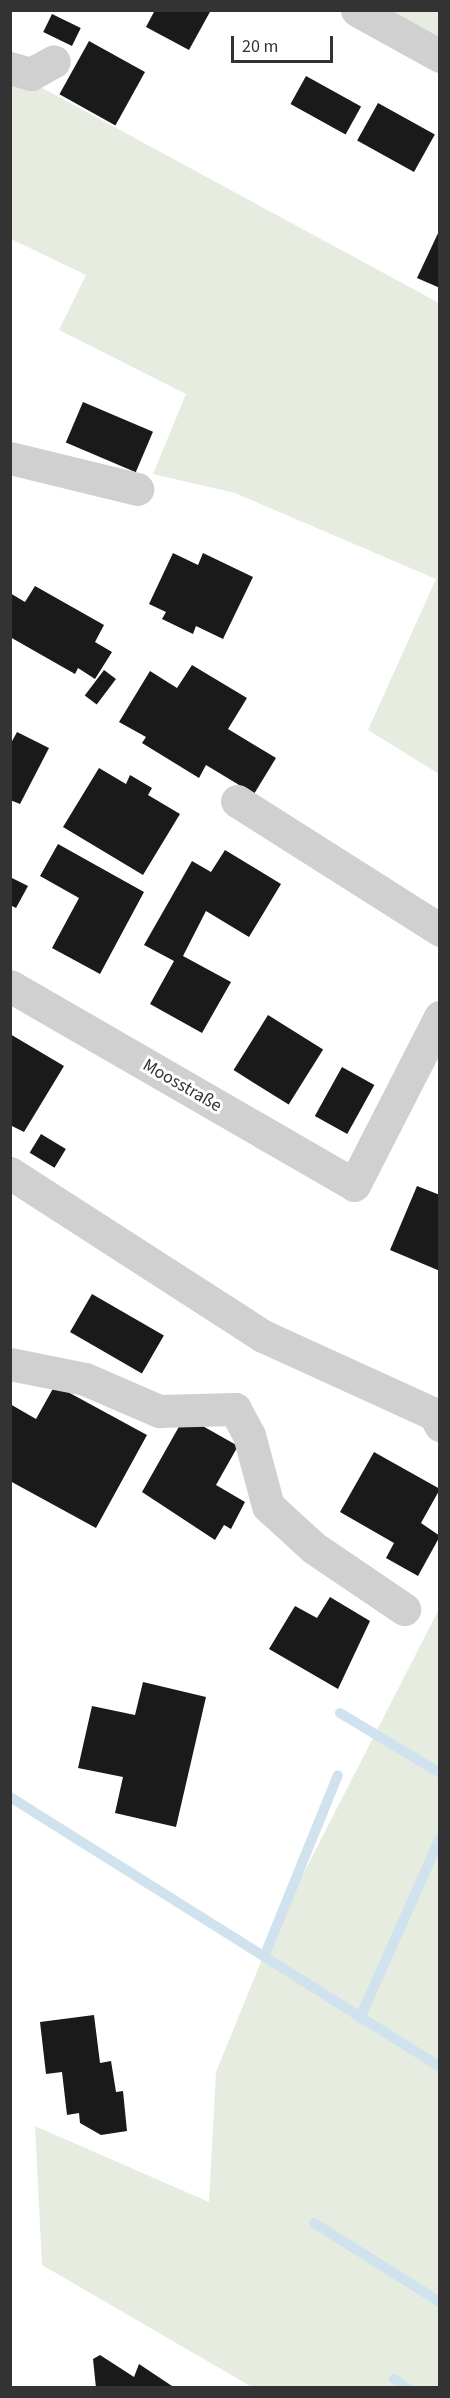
<!DOCTYPE html>
<html>
<head>
<meta charset="utf-8">
<style>
	body { margin:0 }
	#map { position:relative; width:450px; height:2398px; overflow:hidden; background:#fff; font-family:"Source Sans 3",sans-serif }
	div>[style] { position:absolute }
	[style*='--x'] { left:calc(var(--x)*1px); top:calc(var(--y)*1px); width:calc(var(--w)*1px); rotate:calc(var(--a)*1deg) }
	.green>* { inset:0; background:#e6ecdf }
	.stream>* { height:10px; margin:-5px; padding:0 5px; transform-origin:5px; border-radius:5px; background:#cfe2ee }
	.building>* { inset:0; background:#1a1a1a; transform-origin:0 0 }
	.minor>* { height:33px; margin:-16.5px; padding:0 16.5px; transform-origin:16.5px; border-radius:16.5px; background:#d0d0d0 }
	span { translate:-50% -50%; white-space:nowrap; text-align:center; line-height:1.15; -webkit-text-stroke:6px #fff; paint-order:stroke }
	.street-label { font-size:18px; color:#333 }
	.frame { position:absolute; inset:0; border:12px solid #333; pointer-events:none }
	.scale { position:absolute; left:231px; top:36px; width:102px; height:27px; box-sizing:border-box; border:3px solid #333; border-top:0; padding-left:8px; font-size:18px; line-height:21px; white-space:nowrap; color:#333; -webkit-text-stroke:4px #fff; paint-order:stroke }
</style>
</head>
<body>
<div id="map">
	<div class="green">
		<div style="clip-path:polygon(377px 11px,439px 11px,439px 45px)"></div>
		<div style="clip-path:polygon(11px 71px,439px 303px,439px 774px,368px 730px,436px 579px,235px 493px,153px 474px,186px 394px,59px 330px,86px 275px,11px 239px)"></div>
		<div style="clip-path:polygon(439px 1609px,439px 2387px,252px 2387px,42px 2265px,35px 2126px,209px 2202px,216px 2072px,271px 1937px)"></div>
	</div>
	<div class="stream">
		<div style="--x:340;--y:1713;--w:117;--a:31"></div>
		<div style="--x:10;--y:1797;--w:508;--a:32.12"></div>
		<div style="--x:264;--y:1957;--w:196;--a:-67.9"></div>
		<div style="--x:360;--y:2018;--w:197;--a:-66"></div>
		<div style="--x:314;--y:2223;--w:149;--a:32.1"></div>
		<div style="--x:394;--y:2379;--w:16;--a:35"></div>
	</div>
	<div class="building">
		<div style="clip-path:polygon(155px 10px,211px 10px,189px 50px,146px 27px)"></div>
		<div style="left:52px;top:14px;width:32px;height:20px;rotate:26deg"></div>
		<div style="left:89px;top:41px;width:64px;height:61px;rotate:29deg"></div>
		<div style="left:306px;top:76px;width:63px;height:32px;rotate:29deg"></div>
		<div style="left:378px;top:103px;width:65px;height:43px;rotate:29deg"></div>
		<div style="clip-path:polygon(440px 229px,440px 288px,417px 278px)"></div>
		<div style="left:83px;top:402px;width:76px;height:44px;rotate:23deg"></div>
		<div style="clip-path:polygon(173px 553px,198px 565px,203px 553px,253px 577px,223px 639px,196px 626px,193px 634px,162px 619px,166px 612px,149px 604px)"></div>
		<div style="clip-path:polygon(35px 586px,104px 625px,95px 642px,112px 652px,95px 679px,78px 668px,75px 674px,10px 637px,10px 593px,25px 602px)"></div>
		<div style="clip-path:polygon(192px 665px,247px 698px,228px 729px,276px 758px,254px 794px,206px 765px,199px 778px,142px 743px,146px 737px,119px 722px,150px 671px,177px 688px)"></div>
		<div style="left:104px;top:670px;width:15px;height:32px;rotate:37deg"></div>
		<div style="clip-path:polygon(17px 732px,49px 748px,20px 804px,10px 800px,10px 745px)"></div>
		<div style="clip-path:polygon(99px 768px,126px 784px,130px 775px,152px 788px,148px 795px,180px 814px,143px 875px,63px 827px)"></div>
		<div style="clip-path:polygon(58px 844px,144px 892px,100px 974px,52px 948px,79px 898px,40px 876px)"></div>
		<div style="clip-path:polygon(225px 850px,281px 884px,249px 937px,206px 911px,183px 956px,231px 982px,202px 1033px,150px 1004px,174px 961px,144px 945px,192px 861px,211px 872px)"></div>
		<div style="clip-path:polygon(10px 877px,28px 886px,16px 908px,10px 905px)"></div>
		<div style="left:268px;top:1015px;width:65px;height:65px;rotate:32deg"></div>
		<div style="clip-path:polygon(10px 1034px,64px 1066px,24px 1132px,10px 1125px)"></div>
		<div style="left:342px;top:1067px;width:37px;height:56px;rotate:29deg"></div>
		<div style="left:41px;top:1134px;width:29px;height:22px;rotate:31deg"></div>
		<div style="clip-path:polygon(417px 1186px,440px 1195px,440px 1271px,390px 1250px)"></div>
		<div style="left:92px;top:1294px;width:83px;height:44px;rotate:30deg"></div>
		<div style="clip-path:polygon(55px 1385px,147px 1435px,96px 1528px,10px 1481px,10px 1404px,36px 1419px)"></div>
		<div style="clip-path:polygon(185px 1416px,238px 1446px,216px 1485px,245px 1502px,231px 1529px,224px 1525px,215px 1540px,142px 1492px)"></div>
		<div style="clip-path:polygon(374px 1452px,440px 1489px,421px 1523px,440px 1536px,418px 1576px,386px 1558px,394px 1543px,340px 1512px)"></div>
		<div style="clip-path:polygon(330px 1597px,370px 1621px,338px 1689px,269px 1649px,295px 1606px,317px 1618px)"></div>
		<div style="clip-path:polygon(143px 1682px,206px 1697px,176px 1827px,115px 1813px,123px 1777px,78px 1768px,92px 1706px,135px 1715px)"></div>
		<div style="clip-path:polygon(94px 2015px,100px 2063px,111px 2061px,116px 2092px,123px 2091px,127px 2131px,101px 2135px,80px 2123px,79px 2113px,67px 2115px,62px 2072px,46px 2074px,40px 2022px)"></div>
		<div style="clip-path:polygon(100px 2355px,134px 2377px,139px 2364px,175px 2388px,96px 2388px,93px 2359px)"></div>
	</div>
	<div class="minor">
		<div style="--x:357;--y:10;--w:95;--a:29"></div>
		<div style="--x:10;--y:68;--w:22;--a:16"></div>
		<div style="--x:31;--y:74;--w:26;--a:-29"></div>
		<div style="--x:10;--y:458;--w:131;--a:13.7"></div>
		<div style="--x:237;--y:801;--w:241;--a:32.4"></div>
		<div style="--x:10;--y:986;--w:397;--a:30"></div>
		<div style="--x:354;--y:1185;--w:189;--a:-62.9"></div>
		<div style="--x:10;--y:1173;--w:301;--a:32.8"></div>
		<div style="--x:263;--y:1336;--w:188;--a:24.5"></div>
		<div style="--x:434;--y:1414;--w:13;--a:61"></div>
		<div style="--x:10;--y:1364;--w:76;--a:11.3"></div>
		<div style="--x:85;--y:1379;--w:81;--a:23.4"></div>
		<div style="--x:159;--y:1411;--w:76;--a:-1.5"></div>
		<div style="--x:235;--y:1409;--w:30;--a:62"></div>
		<div style="--x:249;--y:1435;--w:73;--a:75"></div>
		<div style="--x:268;--y:1506;--w:62;--a:42.4"></div>
		<div style="--x:314;--y:1548;--w:109;--a:34.1"></div>
	</div>
	<div class="street-label">
		<span style="left:182px;top:1086px;rotate:30deg">Moosstraße</span>
	</div>
	<div class="frame"></div>
	<div class="scale">20 m</div>
</div>
</body>
</html>
